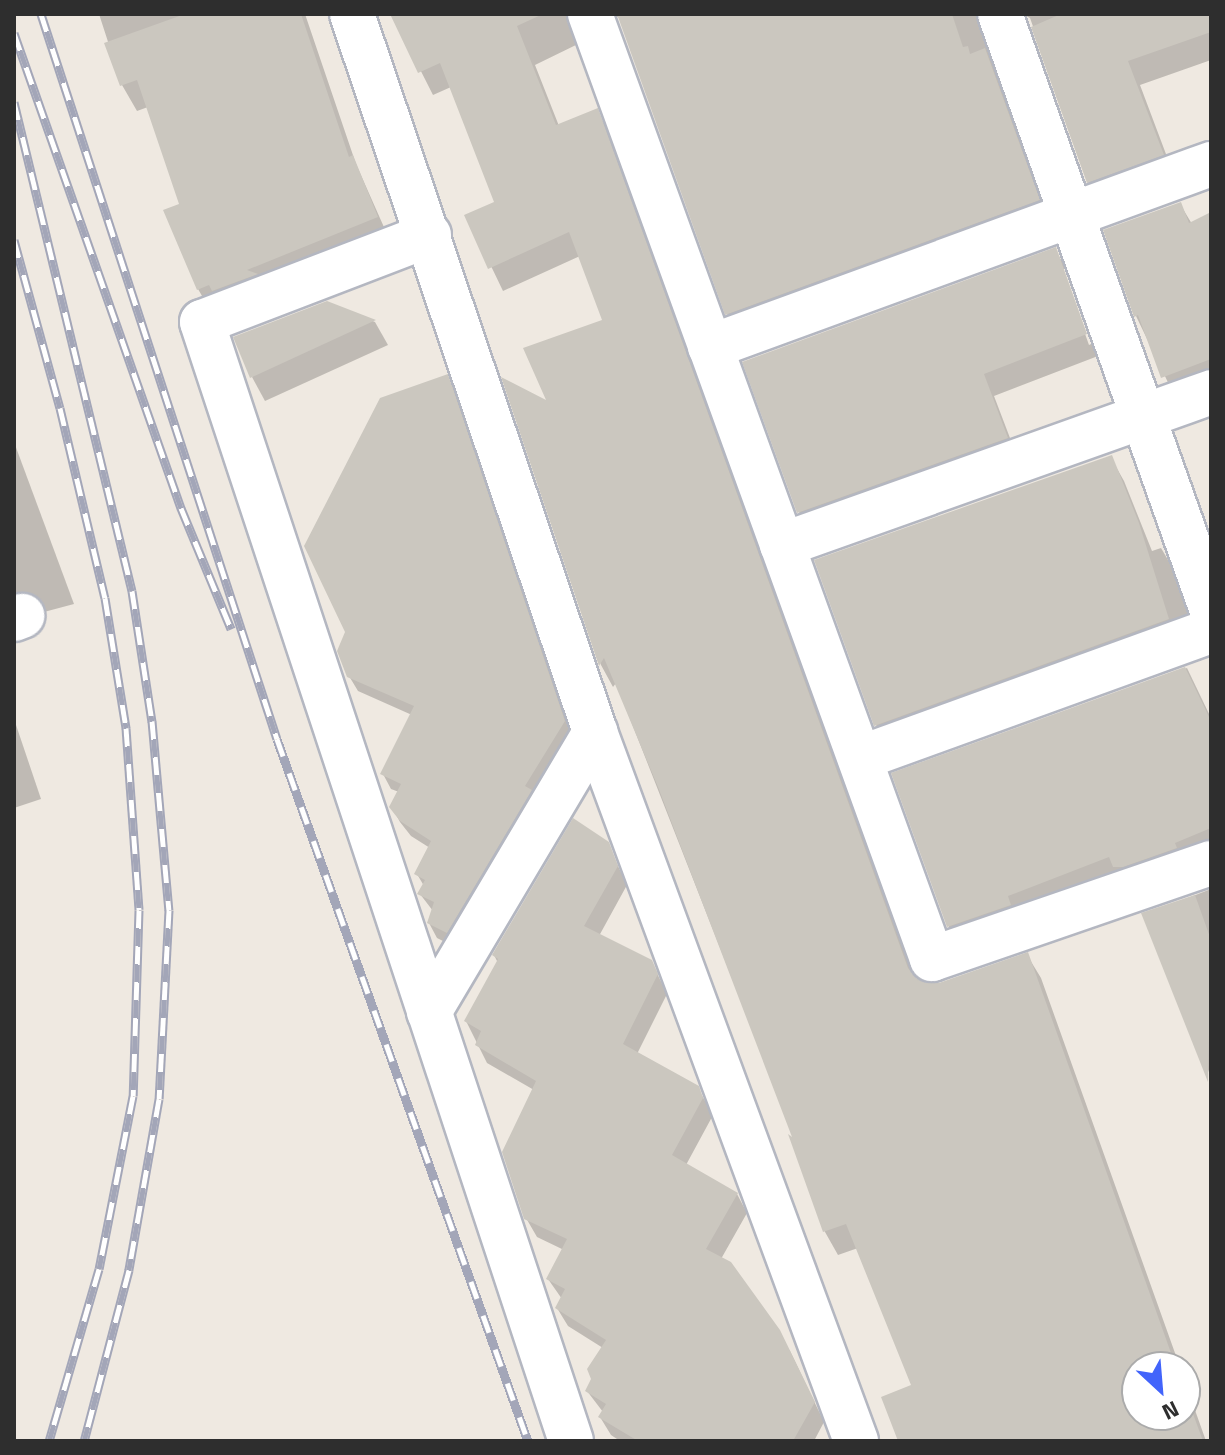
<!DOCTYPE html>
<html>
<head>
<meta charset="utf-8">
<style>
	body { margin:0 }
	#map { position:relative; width:1225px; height:1455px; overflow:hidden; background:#efe9e1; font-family:"Titillium Web",sans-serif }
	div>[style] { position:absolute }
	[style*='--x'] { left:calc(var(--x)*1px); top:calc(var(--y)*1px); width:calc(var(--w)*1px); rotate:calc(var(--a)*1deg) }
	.shadow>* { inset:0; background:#0003 }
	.building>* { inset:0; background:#cbc7bf }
	.roads { filter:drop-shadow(2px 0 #b4b7c1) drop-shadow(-2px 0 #b4b7c1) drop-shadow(0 2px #b4b7c1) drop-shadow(0 -2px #b4b7c1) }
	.minor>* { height:44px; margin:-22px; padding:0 22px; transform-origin:22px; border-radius:22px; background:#fff }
	.rail>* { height:9px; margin-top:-4.5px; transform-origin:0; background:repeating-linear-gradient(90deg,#fff 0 18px,#a3a6b8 0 36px); box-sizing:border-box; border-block:2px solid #a3a6b8 }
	span { translate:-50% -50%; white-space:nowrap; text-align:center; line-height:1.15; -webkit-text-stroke:6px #fff; paint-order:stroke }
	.frame { position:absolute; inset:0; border:16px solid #2e2e2e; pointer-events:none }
	.north { position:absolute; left:1121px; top:1351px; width:80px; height:80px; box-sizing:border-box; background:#fff; border:2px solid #ababab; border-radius:50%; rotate:154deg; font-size:22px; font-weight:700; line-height:32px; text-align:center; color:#2e2e2e }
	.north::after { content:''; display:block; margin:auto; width:28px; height:36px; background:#4264fb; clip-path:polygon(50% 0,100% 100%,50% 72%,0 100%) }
</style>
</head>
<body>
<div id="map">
	<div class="shadow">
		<div style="clip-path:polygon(99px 14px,305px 14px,356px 164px,391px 243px,213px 315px,198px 289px,182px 205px,148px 107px,137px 111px,122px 85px)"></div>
		<div style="clip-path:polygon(392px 14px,594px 14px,578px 44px,535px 65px,559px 126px,597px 111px,610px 134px,917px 981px,926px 985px,940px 985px,1027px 955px,1041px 978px,1180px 1367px,1137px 1367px,1137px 1415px,1185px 1415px,1185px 1382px,1206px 1441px,899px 1441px,913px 1386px,858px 1248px,838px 1255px,825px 1232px,791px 1139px,796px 1141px,616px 683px,613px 687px,601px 665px,505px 381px,550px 404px,605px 321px,580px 256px,503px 291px,467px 216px,496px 203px,451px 87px,433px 95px)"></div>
		<div style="clip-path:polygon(613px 14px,1004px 14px,1051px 224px,741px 337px,727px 314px,621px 19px)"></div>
		<div style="clip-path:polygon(1023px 14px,1211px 14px,1211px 60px,1140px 85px,1175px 178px,1102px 205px,1088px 182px,1030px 18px)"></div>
		<div style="clip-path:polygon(1180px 204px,1192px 224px,1211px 215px,1211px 384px,1175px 397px,1136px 316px)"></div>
		<div style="clip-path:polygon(evenodd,1055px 250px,1068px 271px,1098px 356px,994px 396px,1018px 459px,811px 533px,799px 512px,1055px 250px,1062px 269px,1066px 269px,1093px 343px,1089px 345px,1062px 269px)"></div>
		<div style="clip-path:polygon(327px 303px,375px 322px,388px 345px,265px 401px,252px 377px)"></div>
		<div style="clip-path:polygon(447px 377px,455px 391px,572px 737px,455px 947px,437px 938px,429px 923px,433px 911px,420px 894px,424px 886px,417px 874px,430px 848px,411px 836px,400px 822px,392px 807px,399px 792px,391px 789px,383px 774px,412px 715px,358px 691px,349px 676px)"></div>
		<div style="clip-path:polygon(14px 442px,74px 604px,14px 620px)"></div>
		<div style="clip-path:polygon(1111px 458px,1124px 481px,1152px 551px,1161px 548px,1174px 570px,1194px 627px,889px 748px,876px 725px,817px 561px)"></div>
		<div style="clip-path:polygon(1187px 668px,1211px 718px,1211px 861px,961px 947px,949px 927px,894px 774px)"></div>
		<div style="clip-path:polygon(14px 719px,41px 799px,14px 808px)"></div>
		<div style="clip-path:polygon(607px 843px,627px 885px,599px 936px,651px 961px,667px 994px,637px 1054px,697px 1087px,708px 1106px,712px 1117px,686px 1165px,737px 1194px,747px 1213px,721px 1259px,790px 1351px,824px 1422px,814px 1441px,620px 1441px,611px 1435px,600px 1417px,603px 1412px,587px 1391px,603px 1348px,568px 1326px,557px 1308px,562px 1299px,548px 1279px,564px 1250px,537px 1237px,526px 1218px,534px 1090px,487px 1063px,466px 1021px,498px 963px,494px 955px)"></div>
		<div style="clip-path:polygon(1211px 889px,1211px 1077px,1144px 915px)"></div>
	</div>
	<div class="building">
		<div style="clip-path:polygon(185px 14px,301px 14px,349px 157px,353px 155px,378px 217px,247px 270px,258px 274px,212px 291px,209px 285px,197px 290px,163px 210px,179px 204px,137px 80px,120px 86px,104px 43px)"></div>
		<div style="clip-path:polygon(390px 14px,543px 14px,517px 26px,556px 125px,598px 108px,908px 968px,916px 978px,927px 983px,939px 983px,1028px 952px,1176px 1367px,1137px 1367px,1137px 1415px,1185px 1415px,1185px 1392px,1203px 1441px,898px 1441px,881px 1397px,911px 1385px,846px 1224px,823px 1232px,788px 1134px,792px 1137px,658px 787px,604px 658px,599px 666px,501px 377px,546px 400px,523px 348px,602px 320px,569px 232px,488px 269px,464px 215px,494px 202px,440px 63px,418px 73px)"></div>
		<div style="clip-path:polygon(617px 14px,952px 14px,963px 47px,968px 46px,970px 54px,985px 48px,1040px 200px,725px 315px)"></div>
		<div style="clip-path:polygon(1061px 14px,1211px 14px,1211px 32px,1128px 61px,1164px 155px,1087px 183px,1031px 27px)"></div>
		<div style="clip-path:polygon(1181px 202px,1189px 223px,1211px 212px,1211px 359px,1161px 378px,1138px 315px,1134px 317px,1103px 230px)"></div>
		<div style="clip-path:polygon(1056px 247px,1087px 334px,984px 374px,1008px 438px,797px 513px,742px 362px)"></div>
		<div style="clip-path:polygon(327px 301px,376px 320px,250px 378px,233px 337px)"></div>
		<div style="clip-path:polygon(448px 374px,565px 721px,525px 786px,532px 790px,447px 933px,427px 923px,434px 902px,417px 894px,425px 880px,414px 874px,431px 841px,400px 821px,389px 807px,401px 784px,380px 774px,414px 706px,347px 677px,337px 651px,345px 632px,304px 546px,380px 398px)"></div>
		<div style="clip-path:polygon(1112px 455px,1139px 523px,1169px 619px,874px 726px,814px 560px)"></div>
		<div style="clip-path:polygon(1185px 667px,1211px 721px,1211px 828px,1175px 843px,1177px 848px,1123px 867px,1113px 867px,1109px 857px,1008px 896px,1011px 905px,947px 927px,891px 773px)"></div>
		<div style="clip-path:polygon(573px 818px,609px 842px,618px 866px,584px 926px,652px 960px,658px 974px,623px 1044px,699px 1086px,703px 1098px,672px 1155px,738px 1193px,706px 1249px,731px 1262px,780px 1330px,815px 1402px,793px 1441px,638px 1441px,598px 1417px,606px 1404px,585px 1391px,591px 1379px,587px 1369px,606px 1340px,555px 1308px,565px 1289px,546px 1279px,567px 1239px,524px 1219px,502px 1152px,536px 1081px,475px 1045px,481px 1031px,464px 1021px,498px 959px,492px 955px)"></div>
		<div style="clip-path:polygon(1195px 895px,1211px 940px,1208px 1082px,1141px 913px)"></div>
	</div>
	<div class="roads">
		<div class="minor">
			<div style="--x:352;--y:14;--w:758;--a:71.3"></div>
			<div style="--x:595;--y:732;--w:756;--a:69.79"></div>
			<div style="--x:590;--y:14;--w:1005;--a:70.1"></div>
			<div style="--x:932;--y:959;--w:295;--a:-19"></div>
			<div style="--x:1000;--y:14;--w:630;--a:70.44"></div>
			<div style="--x:429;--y:235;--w:243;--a:159"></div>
			<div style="--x:202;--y:322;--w:1178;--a:71.75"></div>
			<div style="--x:710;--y:347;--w:533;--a:-20.07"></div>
			<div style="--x:782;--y:545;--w:455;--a:-19.6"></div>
			<div style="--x:14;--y:619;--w:9;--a:-21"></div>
			<div style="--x:860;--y:758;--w:373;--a:-19.9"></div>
			<div style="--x:429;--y:1012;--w:326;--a:-59.3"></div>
		</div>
	</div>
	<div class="rail">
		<div style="--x:41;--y:14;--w:762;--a:71.97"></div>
		<div style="--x:277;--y:739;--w:746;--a:70.33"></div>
		<div style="--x:14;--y:33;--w:504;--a:70.63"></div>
		<div style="--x:181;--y:508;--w:131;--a:67.5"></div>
		<div style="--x:14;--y:102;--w:503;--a:76.43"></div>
		<div style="--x:132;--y:591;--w:132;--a:81.3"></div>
		<div style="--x:152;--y:721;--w:190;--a:84.9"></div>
		<div style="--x:169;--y:910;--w:189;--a:93"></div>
		<div style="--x:159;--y:1099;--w:174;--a:100"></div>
		<div style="--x:129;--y:1270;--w:177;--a:104.7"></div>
		<div style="--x:14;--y:240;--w:174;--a:74.7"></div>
		<div style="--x:60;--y:408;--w:195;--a:76.7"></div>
		<div style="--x:105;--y:598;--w:132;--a:80.8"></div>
		<div style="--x:126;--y:728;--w:182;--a:85.9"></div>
		<div style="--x:139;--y:910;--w:186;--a:91.8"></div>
		<div style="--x:133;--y:1096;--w:176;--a:101.1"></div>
		<div style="--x:99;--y:1269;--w:179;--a:106.2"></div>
	</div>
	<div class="frame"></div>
	<div class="north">N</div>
</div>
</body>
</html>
